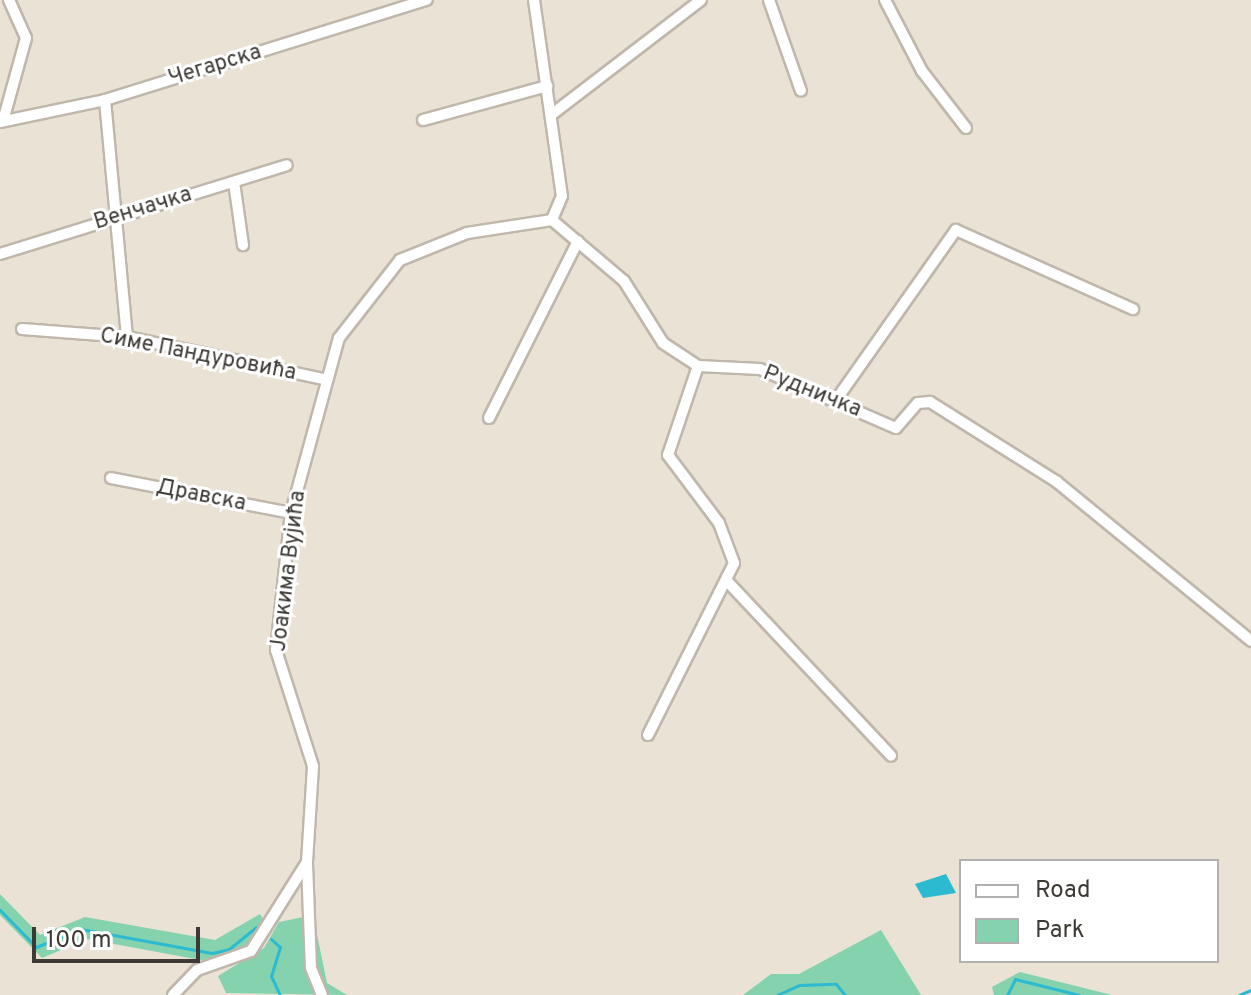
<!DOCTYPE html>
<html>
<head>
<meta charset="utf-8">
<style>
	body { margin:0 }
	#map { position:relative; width:1251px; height:995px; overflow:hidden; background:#ebe2d6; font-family:Overpass,sans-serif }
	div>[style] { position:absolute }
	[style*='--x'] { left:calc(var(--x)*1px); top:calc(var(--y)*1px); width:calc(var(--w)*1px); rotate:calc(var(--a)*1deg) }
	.green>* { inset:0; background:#84d2ae }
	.water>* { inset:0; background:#2cbad0 }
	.stream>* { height:3px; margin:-1.5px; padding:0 1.5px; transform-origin:1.5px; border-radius:1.5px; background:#2cbad0 }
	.roads { filter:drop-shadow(2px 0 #c0b7ac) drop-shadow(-2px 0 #c0b7ac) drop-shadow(0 2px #c0b7ac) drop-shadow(0 -2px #c0b7ac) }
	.street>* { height:10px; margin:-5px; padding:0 5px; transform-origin:5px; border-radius:5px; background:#fff }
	span { translate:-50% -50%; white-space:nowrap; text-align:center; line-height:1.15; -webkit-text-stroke:6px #fff; paint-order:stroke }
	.street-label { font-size:22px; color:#3d3a35 }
	.legend { position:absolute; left:959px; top:859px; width:260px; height:104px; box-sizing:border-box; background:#fff; border:2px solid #b1b0ae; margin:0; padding:10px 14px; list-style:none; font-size:24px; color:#3d3a35 }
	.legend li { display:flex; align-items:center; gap:16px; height:40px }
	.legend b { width:40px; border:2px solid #b1b0ae }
	.scale { position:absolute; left:32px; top:927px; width:168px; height:36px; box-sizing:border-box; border:4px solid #3d3a35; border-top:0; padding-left:10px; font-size:24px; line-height:28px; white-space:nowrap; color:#3d3a35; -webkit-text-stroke:6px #fff; paint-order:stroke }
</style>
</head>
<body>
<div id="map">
	<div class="green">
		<div style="clip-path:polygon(0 894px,40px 935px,85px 917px,215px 940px,260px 914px,265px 922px,235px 959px,217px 963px,87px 939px,42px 958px,0 915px)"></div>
		<div style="clip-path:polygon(313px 915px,327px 983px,347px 995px,226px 993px,218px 976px,264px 948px,279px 922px)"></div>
		<div style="clip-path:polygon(881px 930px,921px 995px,743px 995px,771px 974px,799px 974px)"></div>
		<div style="clip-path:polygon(1020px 972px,1112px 995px,994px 995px,992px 987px)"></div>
	</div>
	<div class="water">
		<div style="clip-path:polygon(946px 874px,956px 893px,923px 898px,915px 884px)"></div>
	</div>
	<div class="stream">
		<div style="--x:0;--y:910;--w:52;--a:45.8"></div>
		<div style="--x:36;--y:947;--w:48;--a:-21.8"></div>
		<div style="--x:81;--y:929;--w:133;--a:10.4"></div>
		<div style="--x:212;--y:953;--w:17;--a:-13"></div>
		<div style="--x:229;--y:949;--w:35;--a:-39"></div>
		<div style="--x:271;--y:939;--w:12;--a:42"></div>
		<div style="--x:280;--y:947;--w:30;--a:107"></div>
		<div style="--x:271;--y:976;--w:21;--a:65"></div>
		<div style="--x:777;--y:995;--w:24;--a:-24"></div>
		<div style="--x:799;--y:985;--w:37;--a:-2"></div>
		<div style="--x:836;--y:984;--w:14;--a:51"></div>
		<div style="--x:1007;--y:995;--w:18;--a:-63"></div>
		<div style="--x:1015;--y:979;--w:66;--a:14"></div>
		<div style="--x:1239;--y:995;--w:13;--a:-23"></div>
	</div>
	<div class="roads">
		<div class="street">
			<div style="--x:534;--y:0;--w:198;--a:81.9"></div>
			<div style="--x:562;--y:196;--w:26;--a:113"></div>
			<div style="--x:769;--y:0;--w:96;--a:70.6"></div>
			<div style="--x:885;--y:0;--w:80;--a:62.5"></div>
			<div style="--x:922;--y:71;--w:72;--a:52.3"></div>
			<div style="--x:105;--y:100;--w:238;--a:84.7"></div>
			<div style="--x:551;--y:115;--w:189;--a:-37.5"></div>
			<div style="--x:423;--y:120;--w:129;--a:-15.3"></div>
			<div style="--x:3;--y:121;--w:86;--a:-74.5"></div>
			<div style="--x:26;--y:38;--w:42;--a:-114.1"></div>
			<div style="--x:0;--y:122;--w:107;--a:-11.8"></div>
			<div style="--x:105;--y:100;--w:337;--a:-17.3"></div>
			<div style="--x:234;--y:182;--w:64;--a:81.9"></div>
			<div style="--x:552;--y:220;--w:94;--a:40.3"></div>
			<div style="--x:624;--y:281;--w:73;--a:57.8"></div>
			<div style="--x:663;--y:343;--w:42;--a:33.3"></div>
			<div style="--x:698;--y:366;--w:62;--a:2.8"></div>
			<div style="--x:760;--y:369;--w:148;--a:23.5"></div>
			<div style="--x:896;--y:428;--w:33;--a:-49"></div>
			<div style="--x:918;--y:403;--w:12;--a:-5"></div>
			<div style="--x:930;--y:402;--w:150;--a:32.2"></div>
			<div style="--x:1057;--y:482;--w:251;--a:39.3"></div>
			<div style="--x:0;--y:254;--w:300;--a:-17.2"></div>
			<div style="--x:22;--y:329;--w:105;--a:4.4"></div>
			<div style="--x:127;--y:337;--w:205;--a:12.1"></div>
			<div style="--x:836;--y:400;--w:208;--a:-54.8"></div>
			<div style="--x:956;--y:230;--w:194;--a:24.1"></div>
			<div style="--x:489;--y:418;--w:198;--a:-63.3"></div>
			<div style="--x:111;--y:478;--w:183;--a:11"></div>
			<div style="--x:726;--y:580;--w:241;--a:46.8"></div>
			<div style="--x:648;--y:735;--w:192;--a:-63.4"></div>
			<div style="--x:734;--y:563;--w:43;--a:-110.6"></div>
			<div style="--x:719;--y:523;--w:85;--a:-126.9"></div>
			<div style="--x:668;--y:455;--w:94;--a:-71.4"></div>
			<div style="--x:307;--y:864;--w:104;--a:87.8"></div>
			<div style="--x:311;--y:968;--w:29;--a:68"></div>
			<div style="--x:173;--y:995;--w:35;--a:-46"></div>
			<div style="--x:197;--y:970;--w:57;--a:-19.4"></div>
			<div style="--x:251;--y:951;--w:105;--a:-57.8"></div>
			<div style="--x:307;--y:862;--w:96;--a:-86.4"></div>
			<div style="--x:313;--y:766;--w:122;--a:-107.7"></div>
			<div style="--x:276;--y:650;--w:138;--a:-83.8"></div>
			<div style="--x:291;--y:513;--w:181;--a:-74.7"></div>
			<div style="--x:339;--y:338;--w:99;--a:-52"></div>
			<div style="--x:400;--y:260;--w:72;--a:-21.9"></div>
			<div style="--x:467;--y:233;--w:86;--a:-8.7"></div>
		</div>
	</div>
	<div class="street-label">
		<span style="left:215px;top:66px;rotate:-17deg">Чегарска</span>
		<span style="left:143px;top:209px;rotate:-17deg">Венчачка</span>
		<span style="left:198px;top:355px;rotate:11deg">Симе Пандуровића</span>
		<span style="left:812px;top:392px;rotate:22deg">Рудничка</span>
		<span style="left:201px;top:496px;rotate:11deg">Дравска</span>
		<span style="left:289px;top:571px;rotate:-83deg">Јоакима Вујића</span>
	</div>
	<ul class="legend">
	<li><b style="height:10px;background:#fff"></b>Road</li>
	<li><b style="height:22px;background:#84d2ae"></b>Park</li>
	</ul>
	<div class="scale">100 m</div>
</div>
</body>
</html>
